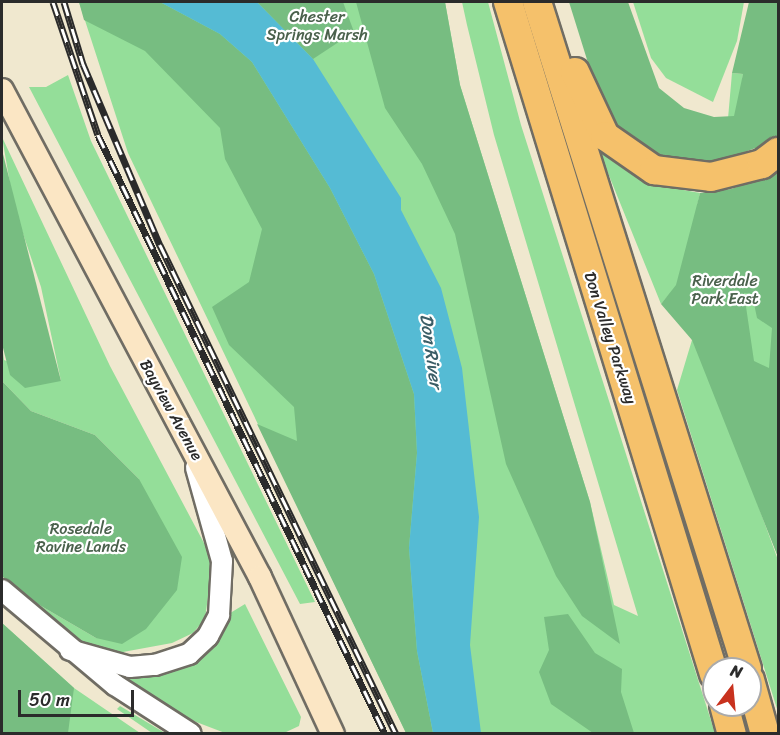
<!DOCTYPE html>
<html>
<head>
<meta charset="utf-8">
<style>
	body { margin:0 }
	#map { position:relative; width:780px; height:735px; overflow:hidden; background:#f0e8cf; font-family:Sriracha,sans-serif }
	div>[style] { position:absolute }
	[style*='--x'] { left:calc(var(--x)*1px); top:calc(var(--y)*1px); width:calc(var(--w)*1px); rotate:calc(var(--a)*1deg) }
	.green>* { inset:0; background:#94de99; transform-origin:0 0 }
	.forest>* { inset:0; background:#77bd81 }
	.water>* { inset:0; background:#55bbd4 }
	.roads { filter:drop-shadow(2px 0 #706d64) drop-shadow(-2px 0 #706d64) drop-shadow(0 2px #706d64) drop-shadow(0 -2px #706d64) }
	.tertiary>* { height:20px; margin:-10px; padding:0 10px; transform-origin:10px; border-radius:10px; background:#fff }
	.secondary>* { height:22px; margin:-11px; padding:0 11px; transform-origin:11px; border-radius:11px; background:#fbe6c4 }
	.motorway>* { height:28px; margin:-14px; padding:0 14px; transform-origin:14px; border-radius:14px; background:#f5c16b }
	.rail>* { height:7px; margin-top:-3.5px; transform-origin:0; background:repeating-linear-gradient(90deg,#fff 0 14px,#2b2b2b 0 28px); box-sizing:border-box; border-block:2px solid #2b2b2b }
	span { translate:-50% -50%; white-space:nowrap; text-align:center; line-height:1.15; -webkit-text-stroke:4.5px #fff; paint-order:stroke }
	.park-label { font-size:16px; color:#4a614c }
	.street-label { font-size:16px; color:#2b2b2b }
	.water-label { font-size:18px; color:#3a5d66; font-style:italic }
	.frame { position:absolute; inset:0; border:3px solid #2b2b2b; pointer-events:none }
	.north { position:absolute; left:702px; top:657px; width:60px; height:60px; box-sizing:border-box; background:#fff; border:2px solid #aaa; border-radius:50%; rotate:16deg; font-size:16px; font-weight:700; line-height:24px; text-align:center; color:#2b2b2b }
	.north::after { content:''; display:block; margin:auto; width:21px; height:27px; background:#c8321e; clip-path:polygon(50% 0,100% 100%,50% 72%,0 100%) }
	.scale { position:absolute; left:18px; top:690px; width:116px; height:27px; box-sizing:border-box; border:3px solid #2b2b2b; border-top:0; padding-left:8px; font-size:18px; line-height:21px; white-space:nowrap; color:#2b2b2b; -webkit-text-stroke:4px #fff; paint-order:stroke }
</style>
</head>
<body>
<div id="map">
	<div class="green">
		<div style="clip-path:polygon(79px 2px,445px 2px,460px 85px,590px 502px,614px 605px,638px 616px,494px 135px,467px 25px,462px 2px,488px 2px,521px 125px,715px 733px,406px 733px,128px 153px)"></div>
		<div style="clip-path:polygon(633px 2px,744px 2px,737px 41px,713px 102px,666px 78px,651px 58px)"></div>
		<div style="left:732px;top:73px;width:11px;height:45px;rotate:5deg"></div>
		<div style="clip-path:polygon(68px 75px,91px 141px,315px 602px,300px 604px,29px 87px,46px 87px)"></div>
		<div style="clip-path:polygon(593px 136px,605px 153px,645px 183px,700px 193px,697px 206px,778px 212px,778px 557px,746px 472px,778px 560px,778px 712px,677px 390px,692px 340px,667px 297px,661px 304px)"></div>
		<div style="clip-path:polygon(2px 137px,110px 366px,213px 560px,205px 619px,193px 633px,172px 643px,112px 654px,79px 645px,24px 596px,96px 638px,139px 479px,95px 435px,31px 411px,2px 381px,2px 344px,4px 360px,61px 381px,41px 287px,14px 207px)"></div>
		<div style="clip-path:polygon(245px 604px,301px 717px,299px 726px,284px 733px,225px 733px,191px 720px,125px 677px,189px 667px,217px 642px,227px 615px)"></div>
		<div style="clip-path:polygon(2px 623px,74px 688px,140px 733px,2px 733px)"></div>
		<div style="clip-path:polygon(120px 706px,165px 733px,152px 733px,117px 709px)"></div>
	</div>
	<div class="forest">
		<div style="clip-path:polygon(79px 2px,160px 2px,220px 34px,252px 62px,330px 188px,374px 274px,414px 394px,417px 453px,409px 548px,417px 651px,433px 733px,406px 733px,257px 424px,297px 441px,294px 407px,229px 345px,212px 307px,249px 282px,262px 229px,225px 159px,220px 128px,145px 51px,84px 20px)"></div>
		<div style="clip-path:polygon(257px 2px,343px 2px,354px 32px,313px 59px)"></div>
		<div style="clip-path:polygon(356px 2px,445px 2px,460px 85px,590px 502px,620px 644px,582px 616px,556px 576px,506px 464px,455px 234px,422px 164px,385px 108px)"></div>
		<div style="clip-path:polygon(569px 2px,628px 2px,659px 88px,684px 108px,714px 117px,734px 116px,743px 74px,732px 73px,749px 2px,778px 2px,778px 140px,711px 164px,665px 158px,628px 141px,599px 98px)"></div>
		<div style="clip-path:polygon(2px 150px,61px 381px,25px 388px,10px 375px,2px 344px)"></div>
		<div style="clip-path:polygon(evenodd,778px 173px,778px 557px,692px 340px,661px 304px,676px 285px,700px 193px,731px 189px,778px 173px,744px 293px,752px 294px,757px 318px,772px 328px,769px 368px,754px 361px,744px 293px)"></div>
		<div style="clip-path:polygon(2px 381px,31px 411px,95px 435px,139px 479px,182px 557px,177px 590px,146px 629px,122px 644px,96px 638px,24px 596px,2px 576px)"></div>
		<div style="clip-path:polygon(568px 614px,595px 653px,622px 669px,621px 692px,634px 733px,593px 733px,551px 704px,539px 672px,549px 650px,544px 617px)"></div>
		<div style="clip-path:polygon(2px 623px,74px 688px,68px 733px,2px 733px)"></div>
	</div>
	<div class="water">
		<div style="clip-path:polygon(160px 2px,257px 2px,313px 59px,401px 198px,401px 210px,441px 288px,462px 368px,479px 517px,470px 645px,481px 733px,433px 733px,417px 651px,409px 548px,417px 453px,414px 394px,374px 274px,330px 188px,252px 62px,220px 34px)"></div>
	</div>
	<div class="roads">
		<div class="tertiary">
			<div style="--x:2;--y:590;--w:148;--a:40.1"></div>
			<div style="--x:115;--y:685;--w:90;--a:32.8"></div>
			<div style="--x:70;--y:650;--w:62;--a:15.8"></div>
			<div style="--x:130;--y:667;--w:25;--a:-5"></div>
			<div style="--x:155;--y:665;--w:36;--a:-18"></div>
			<div style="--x:189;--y:654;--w:26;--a:-43"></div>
			<div style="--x:208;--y:636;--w:24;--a:-62"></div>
			<div style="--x:219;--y:615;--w:54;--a:-86.8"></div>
			<div style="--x:222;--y:561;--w:97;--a:-105.6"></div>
		</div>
		<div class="secondary">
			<div style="--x:2;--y:90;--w:551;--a:62.09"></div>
			<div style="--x:260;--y:577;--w:173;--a:65.1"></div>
		</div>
		<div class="motorway">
			<div style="--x:508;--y:2;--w:703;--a:72.96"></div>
			<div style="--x:537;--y:2;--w:699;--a:72.52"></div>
			<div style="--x:575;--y:72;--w:71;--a:64.9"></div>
			<div style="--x:605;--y:136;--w:60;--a:34.8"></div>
			<div style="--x:654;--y:170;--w:57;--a:7"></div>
			<div style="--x:711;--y:177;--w:53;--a:-14.3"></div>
			<div style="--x:762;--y:164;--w:20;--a:-37"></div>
			<div style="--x:750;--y:680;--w:56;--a:74.5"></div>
			<div style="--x:724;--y:705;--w:30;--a:75"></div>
		</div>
	</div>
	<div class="rail">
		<div style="--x:53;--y:2;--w:140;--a:71.3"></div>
		<div style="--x:98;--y:135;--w:664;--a:64.4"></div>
		<div style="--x:64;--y:2;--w:65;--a:73"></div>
		<div style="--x:83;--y:64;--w:197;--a:67"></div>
		<div style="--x:160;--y:245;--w:543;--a:64.24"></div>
	</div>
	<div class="park-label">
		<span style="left:317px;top:26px">Chester<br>Springs Marsh</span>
		<span style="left:725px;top:290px">Riverdale<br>Park East</span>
		<span style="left:81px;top:538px">Rosedale<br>Ravine Lands</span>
	</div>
	<div class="street-label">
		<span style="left:610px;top:338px;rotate:72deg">Don Valley Parkway</span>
		<span style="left:171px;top:410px;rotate:61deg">Bayview Avenue</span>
	</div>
	<div class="water-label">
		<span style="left:431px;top:351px;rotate:82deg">Don River</span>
	</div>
	<div class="frame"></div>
	<div class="north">N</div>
	<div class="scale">50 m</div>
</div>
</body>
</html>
